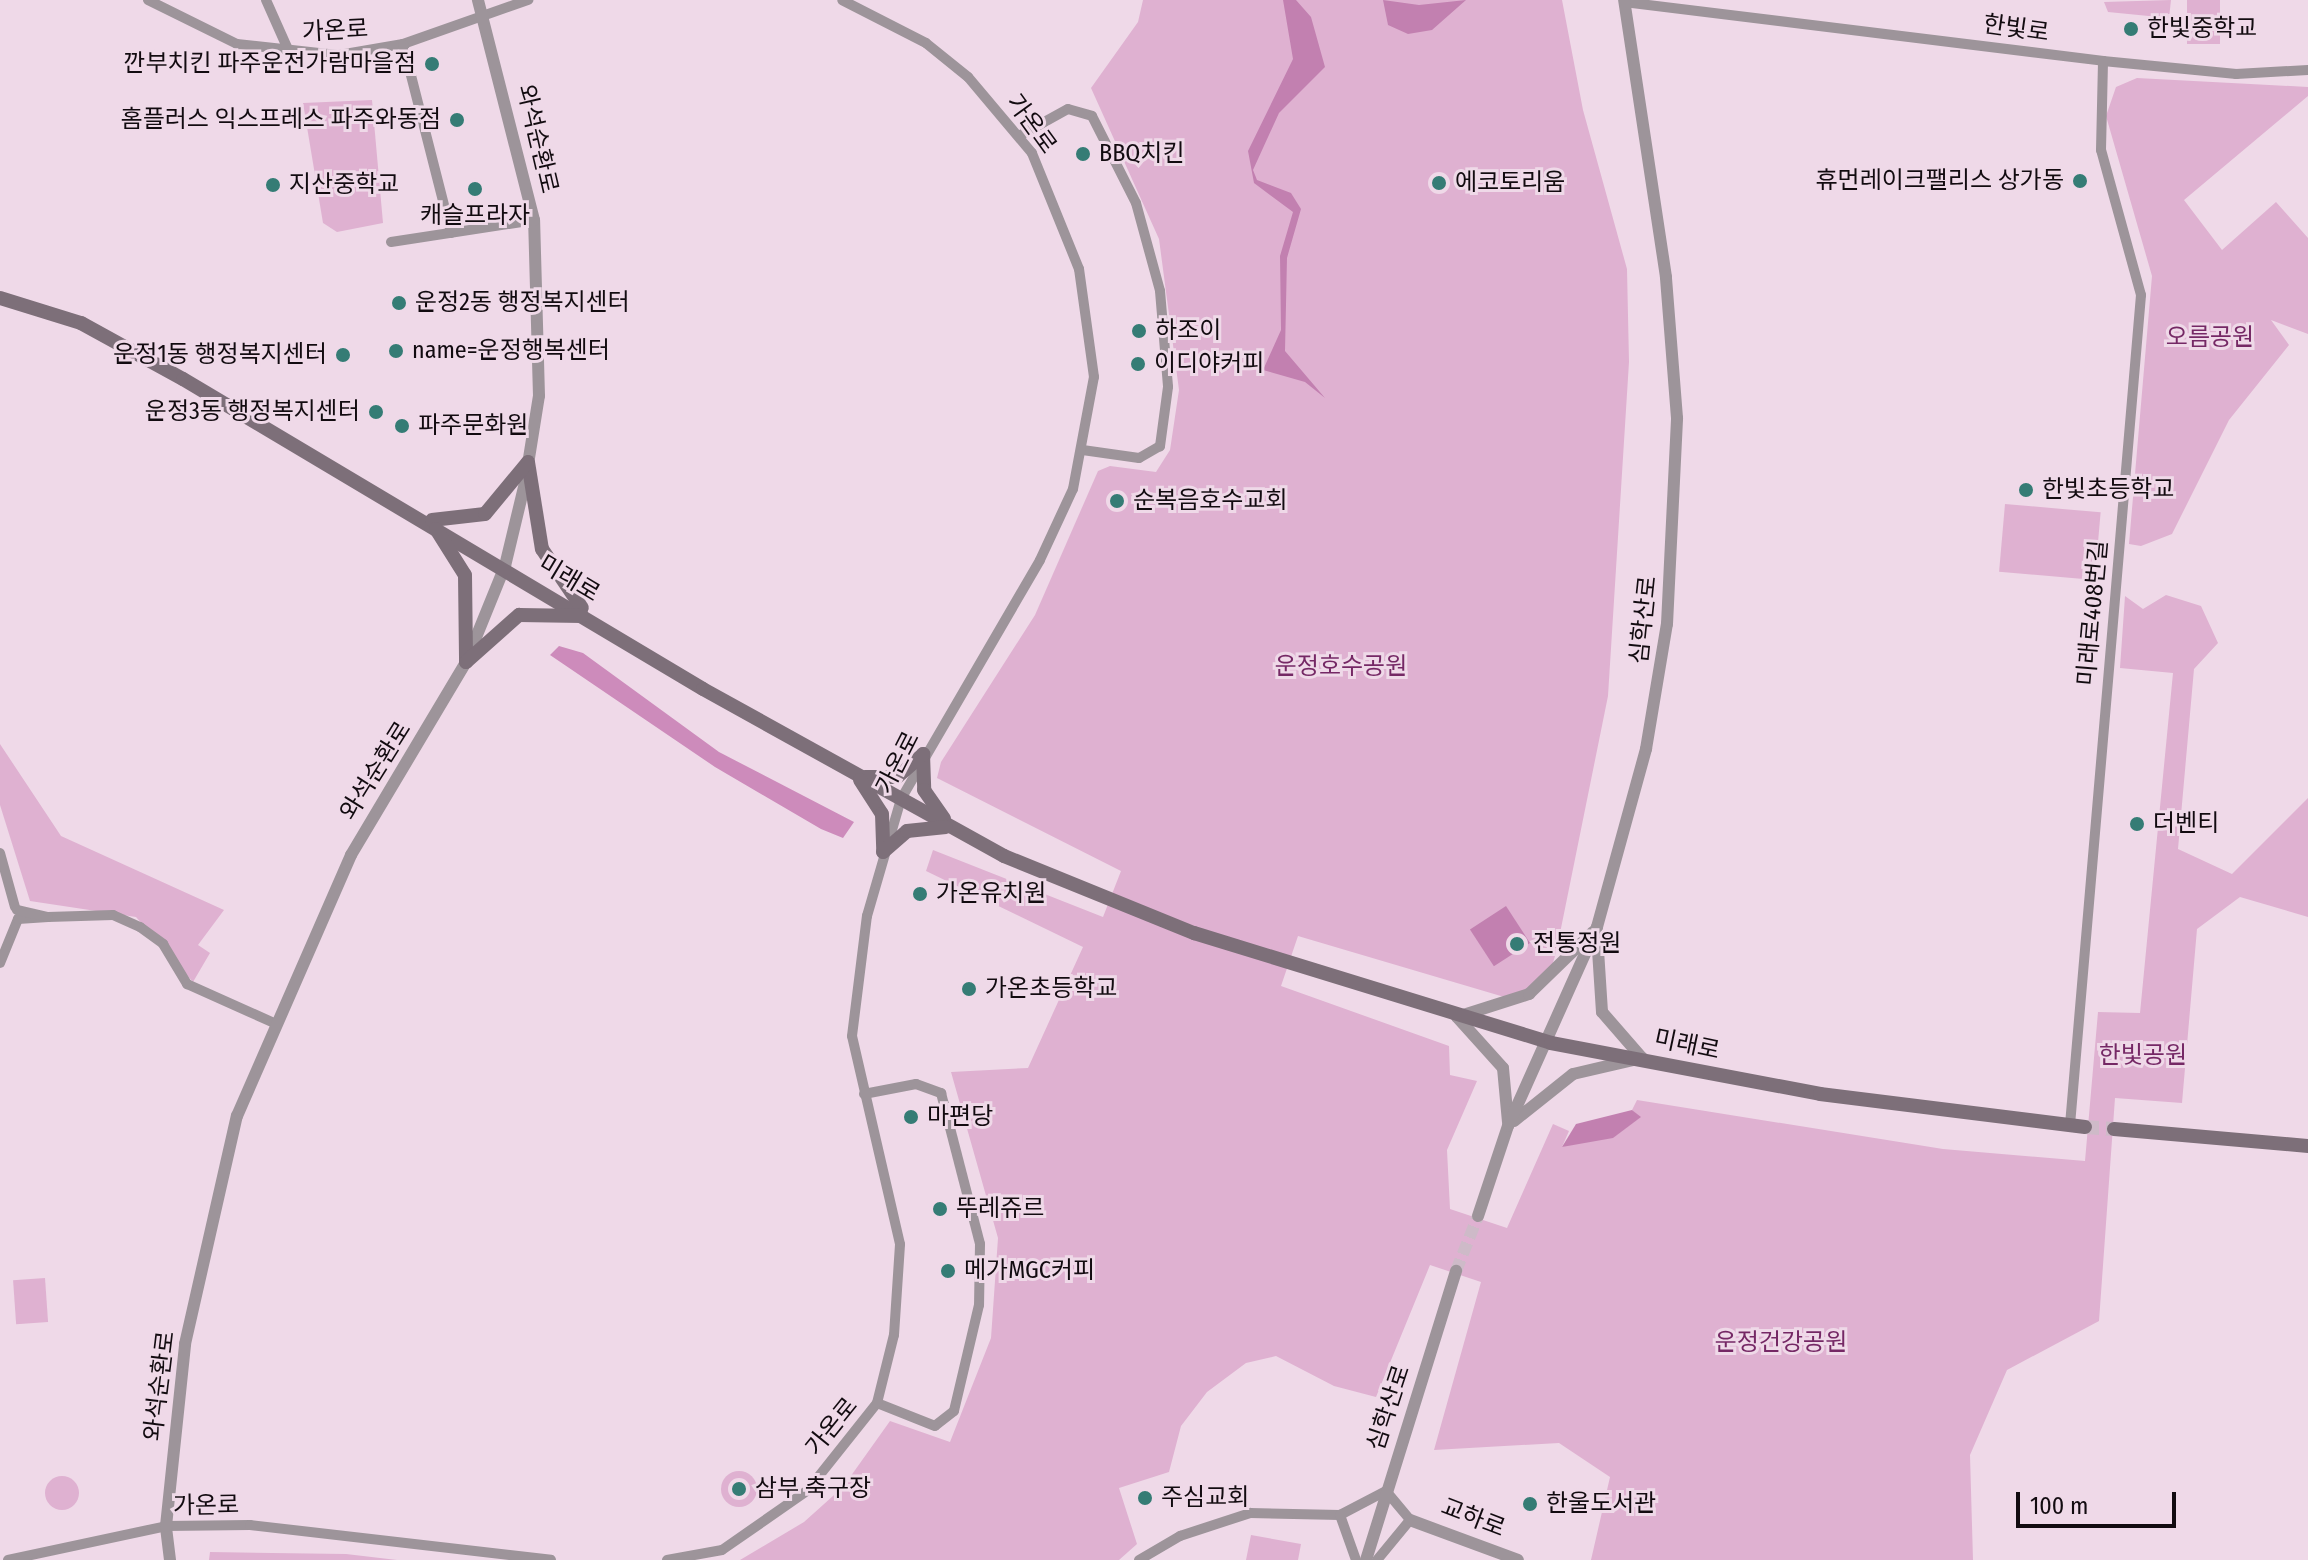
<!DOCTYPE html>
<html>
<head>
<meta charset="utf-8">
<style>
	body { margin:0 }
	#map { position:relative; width:2308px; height:1560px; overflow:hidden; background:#efd9e8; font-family:"Fira Sans Condensed","Noto Sans KR",sans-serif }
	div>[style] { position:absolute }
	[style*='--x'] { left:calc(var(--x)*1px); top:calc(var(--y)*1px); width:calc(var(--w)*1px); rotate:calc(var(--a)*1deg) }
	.green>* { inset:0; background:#dfb1d1; transform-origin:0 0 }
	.round { border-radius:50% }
	.forest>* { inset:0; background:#cd8bbb }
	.water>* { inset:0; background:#c280b0; transform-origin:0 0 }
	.tertiary-tunnel>* { height:12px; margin-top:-6px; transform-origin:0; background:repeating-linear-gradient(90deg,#cebac8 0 12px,transparent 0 18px) }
	.secondary-tunnel>* { height:14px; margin-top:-7px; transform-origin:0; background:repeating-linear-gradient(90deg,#cebac8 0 14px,transparent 0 21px) }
	.minor>* { height:10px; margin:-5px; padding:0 5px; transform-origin:5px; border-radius:5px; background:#9d949a }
	.tertiary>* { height:12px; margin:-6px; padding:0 6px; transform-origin:6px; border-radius:6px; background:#9d949a }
	.secondary>* { height:14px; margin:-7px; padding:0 7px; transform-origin:7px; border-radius:7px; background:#7d6f79 }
	.dots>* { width:22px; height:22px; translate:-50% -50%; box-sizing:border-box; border:4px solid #efd9e8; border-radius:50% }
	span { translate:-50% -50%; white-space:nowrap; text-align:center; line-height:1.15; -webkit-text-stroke:6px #efd9e8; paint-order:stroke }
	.street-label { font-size:24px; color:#120b10 }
	.poi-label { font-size:24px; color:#120b10 }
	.left { translate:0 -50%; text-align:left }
	.right { translate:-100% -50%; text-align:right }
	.park-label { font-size:24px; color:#752865 }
	.scale { position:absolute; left:2016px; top:1492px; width:160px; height:36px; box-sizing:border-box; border:4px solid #120b10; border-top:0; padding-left:10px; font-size:24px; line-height:28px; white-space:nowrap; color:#120b10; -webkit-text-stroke:6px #efd9e8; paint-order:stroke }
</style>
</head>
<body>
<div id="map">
	<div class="green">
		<div style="clip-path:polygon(1143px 0,1562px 0,1583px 110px,1627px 269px,1629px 362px,1608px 696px,1556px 953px,1549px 975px,1511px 999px,1298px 936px,1281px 986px,1449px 1046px,1450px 1075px,1477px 1081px,1447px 1150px,1450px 1209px,1507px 1228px,1553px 1124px,1569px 1131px,1562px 1147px,1640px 1117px,1632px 1110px,1637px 1100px,1943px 1149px,2085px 1161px,2098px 1012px,2140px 1013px,2173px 673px,2120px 668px,2125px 596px,2143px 609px,2166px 595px,2201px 606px,2218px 643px,2194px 669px,2178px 849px,2232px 874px,2308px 798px,2308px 917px,2240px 897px,2197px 929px,2182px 1103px,2115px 1098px,2099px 1321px,2007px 1370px,1970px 1455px,1973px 1560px,1591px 1560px,1610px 1477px,1559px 1443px,1434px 1450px,1481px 1282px,1430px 1265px,1376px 1397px,1334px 1386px,1276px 1356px,1246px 1363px,1207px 1392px,1181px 1426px,1169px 1472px,1119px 1488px,1137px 1544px,1119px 1560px,740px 1560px,804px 1522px,843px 1487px,890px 1421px,950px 1442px,991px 1338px,998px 1238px,951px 1072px,1028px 1068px,1083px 947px,926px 871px,933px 850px,1103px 917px,1121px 871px,937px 778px,941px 762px,1035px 615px,1098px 471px,1110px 466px,1156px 472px,1170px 450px,1179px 390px,1159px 239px,1091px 88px,1138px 22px)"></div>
		<div style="clip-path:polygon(2171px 0,2169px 18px,2108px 12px,2104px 2px)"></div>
		<div style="left:2187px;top:0;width:33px;height:44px"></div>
		<div style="clip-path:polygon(2137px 78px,2308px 87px,2308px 96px,2184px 200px,2222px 250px,2276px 202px,2308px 238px,2308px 334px,2271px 320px,2289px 345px,2229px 420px,2172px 534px,2141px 546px,2129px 544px,2152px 276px,2106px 116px,2116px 87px)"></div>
		<div style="clip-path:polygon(372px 100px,383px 223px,337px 232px,323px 223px,303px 103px)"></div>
		<div style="left:2005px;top:504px;width:96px;height:68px;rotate:5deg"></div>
		<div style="clip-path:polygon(0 744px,61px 836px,224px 910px,198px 945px,210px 953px,193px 982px,136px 917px,30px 901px,0 805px)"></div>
		<div style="left:45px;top:1278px;width:44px;height:32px;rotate:86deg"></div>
		<div class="round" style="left:721px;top:1471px;width:36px;height:36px"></div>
		<div class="round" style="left:45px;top:1476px;width:34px;height:34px"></div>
		<div style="clip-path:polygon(1251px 1535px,1301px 1544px,1298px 1560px,1246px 1560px)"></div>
		<div style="clip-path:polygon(210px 1552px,346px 1554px,397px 1560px,209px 1560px)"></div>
	</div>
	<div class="forest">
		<div style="clip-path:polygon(559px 646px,583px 653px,719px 752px,854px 822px,843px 838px,821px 829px,715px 767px,550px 655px)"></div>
	</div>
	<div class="water">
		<div style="clip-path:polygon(1283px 0,1296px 0,1311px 17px,1325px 67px,1279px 113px,1253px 170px,1257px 180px,1291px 193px,1301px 209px,1287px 258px,1285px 351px,1325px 398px,1305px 382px,1263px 370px,1281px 330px,1280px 256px,1293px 212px,1254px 183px,1248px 151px,1293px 59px)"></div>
		<div style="clip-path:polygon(1383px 0,1419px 5px,1466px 0,1432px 30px,1408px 34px,1388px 25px)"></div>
		<div style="left:1506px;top:906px;width:44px;height:43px;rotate:57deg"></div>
		<div style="clip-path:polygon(1632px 1110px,1641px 1117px,1613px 1138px,1562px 1147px,1576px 1124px)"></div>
	</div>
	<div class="tertiary-tunnel">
		<div style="--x:1456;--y:1271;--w:59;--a:-68.2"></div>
	</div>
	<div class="secondary-tunnel">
		<div style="--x:2085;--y:1127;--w:29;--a:4"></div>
	</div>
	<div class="minor">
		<div style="--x:148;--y:0;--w:99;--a:26.3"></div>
		<div style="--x:237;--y:44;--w:103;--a:6.2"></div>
		<div style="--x:339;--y:55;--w:65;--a:-9.8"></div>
		<div style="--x:403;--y:44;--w:133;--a:-19.4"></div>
		<div style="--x:266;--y:0;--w:59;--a:66"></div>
		<div style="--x:1624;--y:2;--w:483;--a:7"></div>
		<div style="--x:2103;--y:61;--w:134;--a:5.6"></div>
		<div style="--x:2236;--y:74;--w:72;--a:-3.2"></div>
		<div style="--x:403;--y:44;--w:195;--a:75.7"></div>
		<div style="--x:1019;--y:136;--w:56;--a:-28.9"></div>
		<div style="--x:1068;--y:109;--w:25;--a:16"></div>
		<div style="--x:1092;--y:116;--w:97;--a:63.2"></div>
		<div style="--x:1136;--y:203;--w:91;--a:74.7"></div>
		<div style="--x:1160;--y:291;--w:96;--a:85.2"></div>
		<div style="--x:1168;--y:387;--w:60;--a:97.7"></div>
		<div style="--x:1160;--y:446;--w:24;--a:150"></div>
		<div style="--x:1139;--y:458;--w:57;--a:-171.9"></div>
		<div style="--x:391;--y:242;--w:145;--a:-8.7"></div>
		<div style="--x:0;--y:853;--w:56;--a:74.5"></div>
		<div style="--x:48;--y:917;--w:65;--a:-1.8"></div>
		<div style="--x:113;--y:915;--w:30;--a:24"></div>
		<div style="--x:140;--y:927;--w:29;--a:36"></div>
		<div style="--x:163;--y:944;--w:47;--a:59"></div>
		<div style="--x:187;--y:984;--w:93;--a:24.1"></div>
		<div style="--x:0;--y:963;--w:48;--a:-67.8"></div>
		<div style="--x:18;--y:919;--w:30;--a:-4"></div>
		<div style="--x:48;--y:917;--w:32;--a:-167"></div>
		<div style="--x:864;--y:1094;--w:53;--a:-10.9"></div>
		<div style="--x:916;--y:1084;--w:27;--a:20"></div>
		<div style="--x:941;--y:1093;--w:156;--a:75.5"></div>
		<div style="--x:980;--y:1244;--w:61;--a:90.9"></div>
		<div style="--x:979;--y:1305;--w:109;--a:103.3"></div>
		<div style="--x:954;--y:1411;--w:24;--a:142"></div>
		<div style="--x:935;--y:1426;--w:62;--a:-158.4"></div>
		<div style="--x:2070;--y:1125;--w:833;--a:-85.11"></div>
		<div style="--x:2141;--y:295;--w:150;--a:-105.4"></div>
		<div style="--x:2101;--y:150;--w:89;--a:-88.7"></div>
		<div style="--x:8;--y:1560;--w:162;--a:-12.1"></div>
		<div style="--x:166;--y:1526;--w:84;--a:-0.7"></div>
		<div style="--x:250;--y:1525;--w:303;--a:6.6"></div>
		<div style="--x:667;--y:1560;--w:56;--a:-10.3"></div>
		<div style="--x:722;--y:1550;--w:103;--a:-34.8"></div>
		<div style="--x:807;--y:1491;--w:112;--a:-51.5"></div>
		<div style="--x:877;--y:1403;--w:70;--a:-76"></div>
		<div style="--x:894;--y:1335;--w:91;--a:-86.2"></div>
		<div style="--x:900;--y:1244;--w:213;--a:-103"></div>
		<div style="--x:852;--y:1036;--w:121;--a:-82.9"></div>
		<div style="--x:867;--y:916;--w:122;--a:-73.8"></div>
		<div style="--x:901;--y:799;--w:276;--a:-59.8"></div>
		<div style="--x:1040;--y:560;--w:78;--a:-65.1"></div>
		<div style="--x:1073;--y:489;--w:114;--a:-79.4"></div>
		<div style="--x:1094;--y:377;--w:109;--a:-97.9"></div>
		<div style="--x:1079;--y:269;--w:125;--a:-112.1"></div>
		<div style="--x:1032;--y:153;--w:99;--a:-130.1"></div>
		<div style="--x:968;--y:77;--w:54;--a:-141"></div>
		<div style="--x:926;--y:43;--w:94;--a:-152.9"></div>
		<div style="--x:1139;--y:1560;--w:48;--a:-30.3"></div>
		<div style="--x:1180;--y:1536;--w:74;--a:-18.2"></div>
		<div style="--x:1250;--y:1513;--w:90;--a:1.3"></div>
		<div style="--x:1356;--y:1560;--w:48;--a:-109.6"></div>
		<div style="--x:1340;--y:1515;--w:52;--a:-27.6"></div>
		<div style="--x:1386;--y:1491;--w:38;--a:50"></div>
		<div style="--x:1410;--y:1520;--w:52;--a:129.5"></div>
	</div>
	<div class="tertiary">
		<div style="--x:1514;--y:1121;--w:75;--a:-38.5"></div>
		<div style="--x:1573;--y:1074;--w:71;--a:-13.1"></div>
		<div style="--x:1642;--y:1058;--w:61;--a:-131"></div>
		<div style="--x:1602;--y:1012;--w:78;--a:-93.7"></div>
		<div style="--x:1508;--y:1122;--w:54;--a:-95.3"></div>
		<div style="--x:1503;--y:1068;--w:69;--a:-132"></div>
		<div style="--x:1457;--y:1017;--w:76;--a:-17.7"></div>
		<div style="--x:1529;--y:994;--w:89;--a:-44.1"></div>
		<div style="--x:1478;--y:1216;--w:95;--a:-71.6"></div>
		<div style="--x:1508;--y:1126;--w:218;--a:-65.9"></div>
		<div style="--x:1597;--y:927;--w:185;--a:-74.6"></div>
		<div style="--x:1646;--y:749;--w:127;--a:-80.5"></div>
		<div style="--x:1667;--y:624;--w:206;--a:-87.2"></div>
		<div style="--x:1677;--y:418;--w:141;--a:-94.5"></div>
		<div style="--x:1666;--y:277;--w:280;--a:-98.6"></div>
		<div style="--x:1410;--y:1520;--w:115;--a:20.3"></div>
		<div style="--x:170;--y:1560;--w:34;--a:-97"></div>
		<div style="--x:166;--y:1526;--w:183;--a:-84"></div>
		<div style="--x:185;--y:1344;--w:234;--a:-77.2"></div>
		<div style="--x:237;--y:1116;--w:285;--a:-66.4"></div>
		<div style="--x:351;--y:855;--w:225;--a:-59.2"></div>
		<div style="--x:466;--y:662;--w:104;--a:-67.9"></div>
		<div style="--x:505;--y:566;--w:85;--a:-76.5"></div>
		<div style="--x:525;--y:483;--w:88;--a:-80.9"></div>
		<div style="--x:539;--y:396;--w:176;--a:-91.6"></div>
		<div style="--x:534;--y:220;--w:227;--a:-104.3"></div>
		<div style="--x:1366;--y:1560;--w:303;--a:-72.7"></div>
	</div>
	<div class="secondary">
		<div style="--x:0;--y:298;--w:85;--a:17.2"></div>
		<div style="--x:81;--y:323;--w:116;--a:28.8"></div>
		<div style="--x:183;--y:379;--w:605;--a:30.8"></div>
		<div style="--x:703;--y:689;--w:344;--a:29"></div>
		<div style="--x:1004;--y:856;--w:205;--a:22.1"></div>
		<div style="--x:1194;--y:933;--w:374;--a:17.1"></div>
		<div style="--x:1551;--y:1043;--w:274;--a:10.7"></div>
		<div style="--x:1820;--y:1094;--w:267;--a:7.1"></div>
		<div style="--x:528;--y:462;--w:88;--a:80.9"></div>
		<div style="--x:542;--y:549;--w:71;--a:55.9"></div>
		<div style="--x:432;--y:520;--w:53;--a:-6.5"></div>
		<div style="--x:485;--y:514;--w:67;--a:-50.4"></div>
		<div style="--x:436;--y:529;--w:54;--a:57.8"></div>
		<div style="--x:465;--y:575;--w:87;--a:89.3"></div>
		<div style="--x:466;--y:662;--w:71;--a:-41.6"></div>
		<div style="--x:519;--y:615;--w:63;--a:0.9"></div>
		<div style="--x:923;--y:754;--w:36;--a:88"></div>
		<div style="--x:924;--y:790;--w:35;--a:55"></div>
		<div style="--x:865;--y:777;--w:32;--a:0"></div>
		<div style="--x:897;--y:777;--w:35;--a:-41"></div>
		<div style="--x:860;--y:780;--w:40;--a:57.1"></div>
		<div style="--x:882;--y:814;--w:38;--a:88"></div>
		<div style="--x:883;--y:852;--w:32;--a:-41"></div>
		<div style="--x:907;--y:831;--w:39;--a:-6"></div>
		<div style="--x:2114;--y:1129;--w:195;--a:5"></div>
	</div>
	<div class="dots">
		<div style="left:2131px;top:29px;background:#357c75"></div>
		<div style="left:432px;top:64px;background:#357c75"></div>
		<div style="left:457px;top:120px;background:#357c75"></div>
		<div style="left:1083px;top:154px;background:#357c75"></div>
		<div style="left:2080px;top:181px;background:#357c75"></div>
		<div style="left:1439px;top:183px;background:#357c75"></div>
		<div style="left:273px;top:185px;background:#357c75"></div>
		<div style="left:475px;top:189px;background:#357c75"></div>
		<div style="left:399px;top:303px;background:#357c75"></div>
		<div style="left:1139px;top:331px;background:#357c75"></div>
		<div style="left:396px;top:351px;background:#357c75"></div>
		<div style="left:343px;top:355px;background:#357c75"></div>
		<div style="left:1138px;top:364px;background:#357c75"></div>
		<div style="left:376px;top:412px;background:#357c75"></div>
		<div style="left:402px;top:426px;background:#357c75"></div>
		<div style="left:2026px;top:490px;background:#357c75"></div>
		<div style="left:1117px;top:501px;background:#357c75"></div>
		<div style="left:2137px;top:824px;background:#357c75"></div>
		<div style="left:920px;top:894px;background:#357c75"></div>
		<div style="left:1517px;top:944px;background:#357c75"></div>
		<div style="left:969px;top:989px;background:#357c75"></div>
		<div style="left:911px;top:1117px;background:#357c75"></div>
		<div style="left:940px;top:1209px;background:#357c75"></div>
		<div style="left:948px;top:1271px;background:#357c75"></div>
		<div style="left:739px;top:1489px;background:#357c75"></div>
		<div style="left:1145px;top:1498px;background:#357c75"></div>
		<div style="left:1530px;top:1504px;background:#357c75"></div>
	</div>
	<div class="street-label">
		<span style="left:2016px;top:29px;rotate:8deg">한빛로</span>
		<span style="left:335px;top:31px;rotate:-3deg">가온로</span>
		<span style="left:1031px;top:124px;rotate:54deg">가온로</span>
		<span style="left:537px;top:139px;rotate:77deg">와석순환로</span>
		<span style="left:569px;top:579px;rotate:31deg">미래로</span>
		<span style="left:2093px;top:613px;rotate:-85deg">미래로408번길</span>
		<span style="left:1644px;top:620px;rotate:-84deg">심학산로</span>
		<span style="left:898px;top:763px;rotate:-63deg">가온로</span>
		<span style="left:376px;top:771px;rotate:-58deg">와석순환로</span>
		<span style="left:1687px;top:1045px;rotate:12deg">미래로</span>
		<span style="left:160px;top:1386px;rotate:-83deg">와석순환로</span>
		<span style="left:1389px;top:1408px;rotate:-72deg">심학산로</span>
		<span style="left:832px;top:1427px;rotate:-51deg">가온로</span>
		<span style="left:206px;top:1506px;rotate:-1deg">가온로</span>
		<span style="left:1473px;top:1518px;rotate:21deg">교하로</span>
	</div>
	<div class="poi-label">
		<span class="left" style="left:2147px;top:29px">한빛중학교</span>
		<span class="right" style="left:416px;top:64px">깐부치킨 파주운전가람마을점</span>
		<span class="right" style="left:441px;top:120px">홈플러스 익스프레스 파주와동점</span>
		<span class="left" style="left:1099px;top:154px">BBQ치킨</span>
		<span class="right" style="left:2064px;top:181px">휴먼레이크팰리스 상가동</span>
		<span class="left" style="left:1455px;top:183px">에코토리움</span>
		<span class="left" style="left:289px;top:185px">지산중학교</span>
		<span style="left:475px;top:216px">캐슬프라자</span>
		<span class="left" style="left:415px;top:303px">운정2동 행정복지센터</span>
		<span class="left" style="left:1155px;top:331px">하조이</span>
		<span class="left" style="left:412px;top:351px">name=운정행복센터</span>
		<span class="right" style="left:327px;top:355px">운정1동 행정복지센터</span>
		<span class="left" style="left:1154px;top:364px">이디야커피</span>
		<span class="right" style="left:360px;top:412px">운정3동 행정복지센터</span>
		<span class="left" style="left:418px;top:426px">파주문화원</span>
		<span class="left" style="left:2042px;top:490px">한빛초등학교</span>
		<span class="left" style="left:1133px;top:501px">순복음호수교회</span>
		<span class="left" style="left:2153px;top:824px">더벤티</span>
		<span class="left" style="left:936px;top:894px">가온유치원</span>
		<span class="left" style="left:1533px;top:944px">전통정원</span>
		<span class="left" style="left:985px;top:989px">가온초등학교</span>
		<span class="left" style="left:927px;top:1117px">마편당</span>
		<span class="left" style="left:956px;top:1209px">뚜레쥬르</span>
		<span class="left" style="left:964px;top:1271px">메가MGC커피</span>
		<span class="left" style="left:755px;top:1489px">삼부 축구장</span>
		<span class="left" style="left:1161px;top:1498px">주심교회</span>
		<span class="left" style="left:1546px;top:1504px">한울도서관</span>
	</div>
	<div class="park-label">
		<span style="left:2210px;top:338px">오름공원</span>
		<span style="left:1341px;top:667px">운정호수공원</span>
		<span style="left:2143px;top:1056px">한빛공원</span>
		<span style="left:1781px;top:1343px">운정건강공원</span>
	</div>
	<div class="scale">100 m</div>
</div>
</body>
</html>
